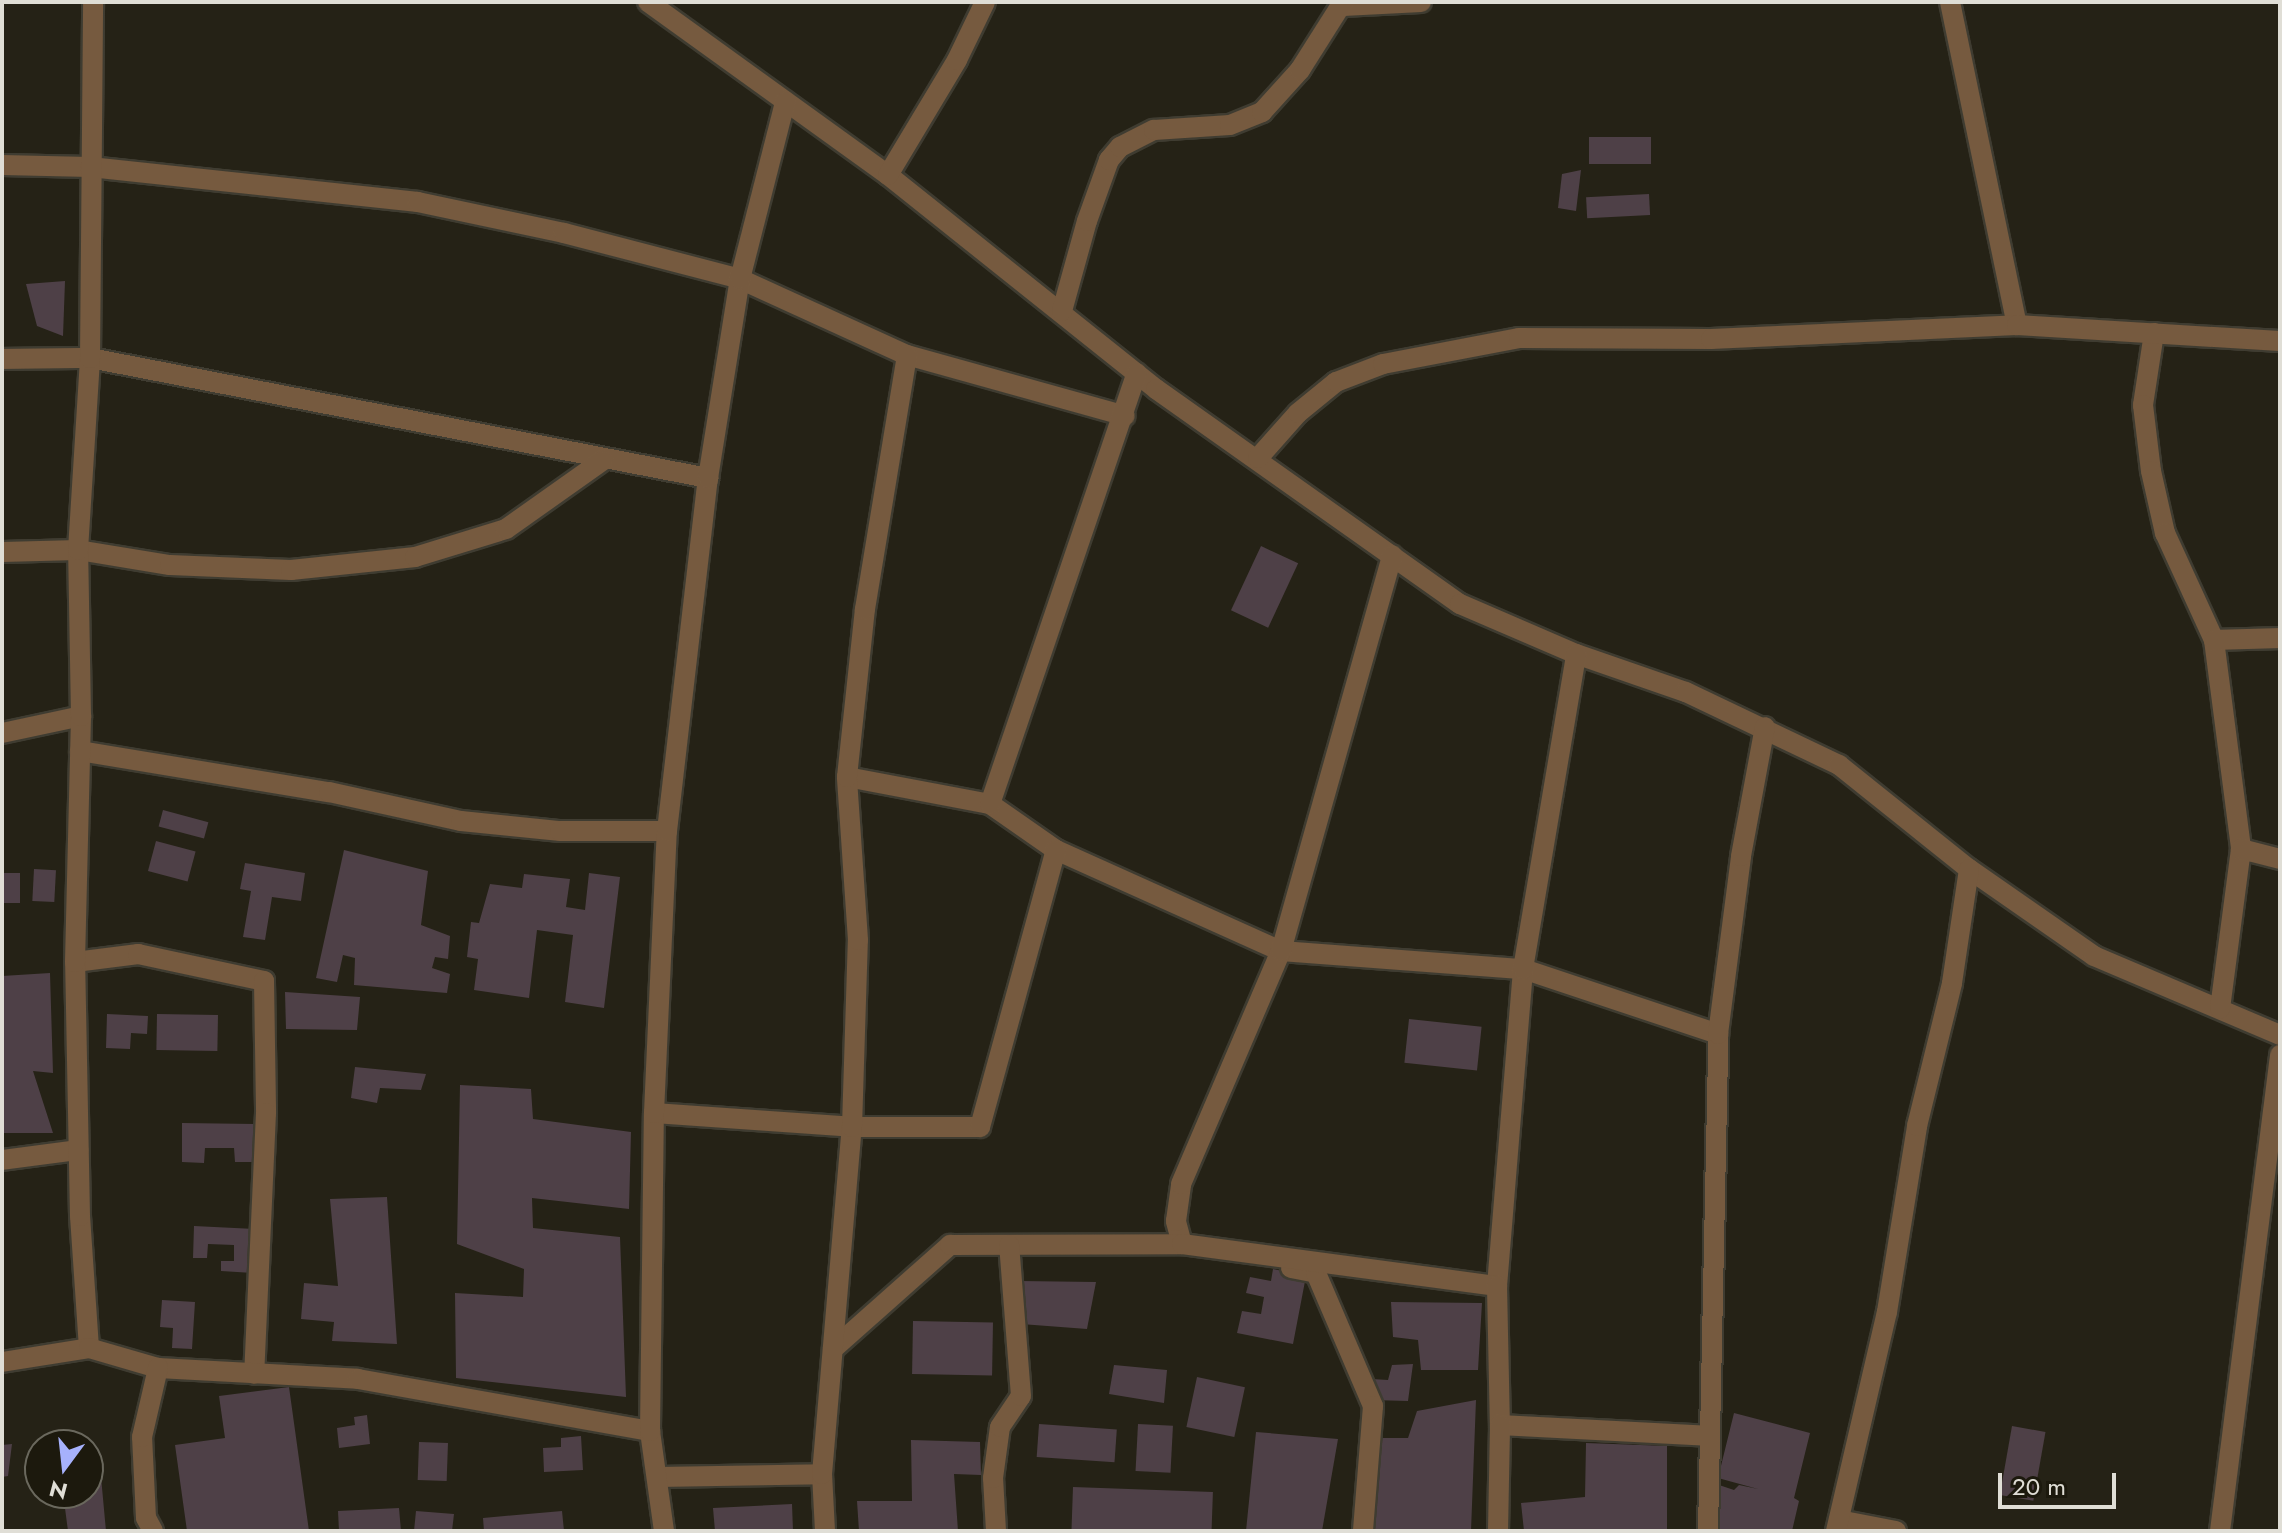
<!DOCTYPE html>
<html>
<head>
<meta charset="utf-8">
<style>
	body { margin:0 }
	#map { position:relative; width:2282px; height:1533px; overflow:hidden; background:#252216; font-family:Jost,sans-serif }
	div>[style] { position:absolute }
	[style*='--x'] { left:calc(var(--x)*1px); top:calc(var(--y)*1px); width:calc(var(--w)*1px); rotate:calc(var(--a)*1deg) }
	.building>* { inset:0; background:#4e4047; transform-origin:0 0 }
	.roads { filter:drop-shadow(2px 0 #3f3c31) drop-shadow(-2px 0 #3f3c31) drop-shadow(0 2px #3f3c31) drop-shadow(0 -2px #3f3c31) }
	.minor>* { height:20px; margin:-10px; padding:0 10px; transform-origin:10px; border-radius:10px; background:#765a3f }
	span { translate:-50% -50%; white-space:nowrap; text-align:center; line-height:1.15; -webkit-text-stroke:8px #1c190d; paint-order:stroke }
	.frame { position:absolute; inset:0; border:4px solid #e0ded6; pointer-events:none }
	.north { position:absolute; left:24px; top:1429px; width:80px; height:80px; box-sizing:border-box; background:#1c190d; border:2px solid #6a685d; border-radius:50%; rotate:195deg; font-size:22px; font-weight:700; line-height:32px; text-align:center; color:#e0ded6 }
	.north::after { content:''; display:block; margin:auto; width:28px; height:36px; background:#a6b1fc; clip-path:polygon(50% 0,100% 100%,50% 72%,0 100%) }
	.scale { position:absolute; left:1998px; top:1473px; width:118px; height:36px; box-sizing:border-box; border:4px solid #e0ded6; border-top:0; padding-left:10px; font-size:24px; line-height:28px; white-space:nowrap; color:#e0ded6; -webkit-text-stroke:6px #1c190d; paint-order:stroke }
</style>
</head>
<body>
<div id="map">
	<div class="building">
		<div style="left:1589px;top:137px;width:62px;height:27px"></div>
		<div style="clip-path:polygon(1581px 170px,1576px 211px,1558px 208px,1562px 174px)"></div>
		<div style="left:1649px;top:194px;width:21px;height:63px;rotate:87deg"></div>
		<div style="clip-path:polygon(65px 281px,63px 336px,37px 326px,26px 284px)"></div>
		<div style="left:1261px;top:546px;width:41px;height:71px;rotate:25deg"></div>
		<div style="left:163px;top:810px;width:47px;height:17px;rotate:15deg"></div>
		<div style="left:156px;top:841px;width:41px;height:31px;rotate:15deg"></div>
		<div style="clip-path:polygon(344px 850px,428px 871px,421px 925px,450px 936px,448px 959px,435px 957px,432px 968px,450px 974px,447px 993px,354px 985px,355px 958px,343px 955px,337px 982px,316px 978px)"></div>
		<div style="clip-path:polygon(245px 863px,305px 873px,301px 901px,272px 897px,265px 940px,243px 937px,251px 891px,240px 889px)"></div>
		<div style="left:34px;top:869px;width:22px;height:32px;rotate:3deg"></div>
		<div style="left:2px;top:873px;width:18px;height:30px"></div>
		<div style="clip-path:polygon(589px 873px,620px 877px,604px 1008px,565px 1002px,573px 935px,537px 930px,529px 998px,474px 990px,478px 959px,467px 957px,471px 922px,479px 923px,490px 884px,522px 888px,524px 874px,570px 879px,566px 907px,585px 910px)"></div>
		<div style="clip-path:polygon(50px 973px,53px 1073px,33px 1071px,53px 1133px,2px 1133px,2px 976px)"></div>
		<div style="clip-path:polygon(285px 992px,360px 997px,357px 1030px,286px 1029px)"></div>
		<div style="clip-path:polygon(107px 1014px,148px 1016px,147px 1034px,131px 1033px,130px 1049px,106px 1048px)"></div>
		<div style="left:157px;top:1014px;width:61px;height:36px;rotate:1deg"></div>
		<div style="left:1409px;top:1019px;width:73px;height:44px;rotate:6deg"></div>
		<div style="clip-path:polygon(355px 1067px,426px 1074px,421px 1090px,380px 1088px,377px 1103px,351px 1098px)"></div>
		<div style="clip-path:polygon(460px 1085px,531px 1089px,533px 1119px,631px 1132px,629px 1209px,532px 1198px,533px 1228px,620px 1237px,626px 1397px,456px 1378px,455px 1293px,523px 1297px,524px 1269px,457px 1244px)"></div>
		<div style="clip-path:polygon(182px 1123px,255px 1124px,255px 1162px,235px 1162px,234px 1148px,205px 1148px,204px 1163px,182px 1162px)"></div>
		<div style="clip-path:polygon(387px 1197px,397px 1344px,332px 1341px,334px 1322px,301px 1319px,304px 1283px,338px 1286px,330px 1199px)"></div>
		<div style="clip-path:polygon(194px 1226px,255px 1229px,253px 1273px,221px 1271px,221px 1261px,234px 1261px,234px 1245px,208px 1244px,207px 1258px,193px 1258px)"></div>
		<div style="clip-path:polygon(1273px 1269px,1306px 1276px,1293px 1344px,1237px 1333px,1242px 1311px,1261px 1314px,1264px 1297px,1246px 1293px,1250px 1277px,1271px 1281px)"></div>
		<div style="clip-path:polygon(1019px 1281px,1096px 1282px,1087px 1329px,1021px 1324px)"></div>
		<div style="clip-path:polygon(162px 1300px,195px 1302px,192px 1349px,172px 1348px,173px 1328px,160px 1327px)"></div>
		<div style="clip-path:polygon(1391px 1302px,1482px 1303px,1478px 1370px,1421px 1370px,1418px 1340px,1393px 1337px)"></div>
		<div style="left:913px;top:1321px;width:80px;height:53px;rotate:1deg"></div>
		<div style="clip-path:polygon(1413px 1364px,1408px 1401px,1372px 1400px,1372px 1379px,1388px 1380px,1392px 1365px)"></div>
		<div style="clip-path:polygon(1114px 1365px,1167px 1370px,1164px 1403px,1109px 1394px)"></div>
		<div style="left:1197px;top:1377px;width:49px;height:51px;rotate:12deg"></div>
		<div style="clip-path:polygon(289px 1387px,309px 1531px,187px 1531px,175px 1445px,225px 1438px,219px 1396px)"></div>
		<div style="clip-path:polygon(1476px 1400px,1471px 1531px,1370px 1531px,1375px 1438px,1408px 1438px,1417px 1411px)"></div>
		<div style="clip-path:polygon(1734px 1413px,1810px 1433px,1794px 1498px,1799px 1501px,1792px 1531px,1714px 1531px,1707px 1481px,1734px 1490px,1739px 1485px,1758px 1489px,1718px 1478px)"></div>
		<div style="clip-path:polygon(367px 1415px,370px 1444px,339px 1448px,337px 1428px,355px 1425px,354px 1417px)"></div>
		<div style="left:1039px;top:1424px;width:78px;height:33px;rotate:4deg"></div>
		<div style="left:1138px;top:1424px;width:35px;height:47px;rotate:3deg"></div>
		<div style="left:2012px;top:1426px;width:34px;height:70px;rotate:10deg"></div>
		<div style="clip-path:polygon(1256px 1432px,1338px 1439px,1322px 1531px,1246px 1531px)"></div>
		<div style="clip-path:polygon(581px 1436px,583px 1470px,544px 1472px,543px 1448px,561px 1447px,561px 1438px)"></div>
		<div style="clip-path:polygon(911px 1440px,980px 1442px,981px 1475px,954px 1474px,958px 1531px,859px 1531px,857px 1501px,912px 1501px)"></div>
		<div style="left:419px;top:1442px;width:29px;height:38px;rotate:2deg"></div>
		<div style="clip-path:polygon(1586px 1443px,1667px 1446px,1667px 1531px,1524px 1531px,1521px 1503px,1585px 1497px)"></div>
		<div style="clip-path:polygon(12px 1444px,8px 1476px,2px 1477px,2px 1445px)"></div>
		<div style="clip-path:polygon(88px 1466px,100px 1466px,106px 1531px,68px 1531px,63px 1493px,88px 1493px)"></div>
		<div style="left:1073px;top:1487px;width:140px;height:44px;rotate:2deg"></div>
		<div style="clip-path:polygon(792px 1504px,793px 1531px,715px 1531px,713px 1508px)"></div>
		<div style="clip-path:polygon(399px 1508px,401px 1531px,339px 1531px,338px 1511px)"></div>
		<div style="clip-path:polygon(416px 1511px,454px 1514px,452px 1531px,414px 1531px)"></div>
		<div style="clip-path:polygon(562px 1511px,564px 1531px,484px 1531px,483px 1518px)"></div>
	</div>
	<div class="roads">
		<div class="minor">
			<div style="--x:648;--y:2;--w:296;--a:35.8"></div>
			<div style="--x:888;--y:175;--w:343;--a:38.6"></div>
			<div style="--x:1156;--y:389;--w:372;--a:35.3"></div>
			<div style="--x:1460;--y:604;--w:126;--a:23.3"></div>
			<div style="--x:1576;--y:654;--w:116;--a:19.1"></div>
			<div style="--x:1686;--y:692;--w:170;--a:25.5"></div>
			<div style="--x:1839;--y:765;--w:166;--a:38.7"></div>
			<div style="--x:1969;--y:869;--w:152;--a:34.8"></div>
			<div style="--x:2094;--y:956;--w:202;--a:23"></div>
			<div style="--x:1950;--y:2;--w:330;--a:78.3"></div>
			<div style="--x:1343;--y:6;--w:78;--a:-2.9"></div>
			<div style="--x:2;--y:165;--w:88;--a:1.3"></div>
			<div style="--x:90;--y:167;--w:330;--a:6.1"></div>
			<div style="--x:418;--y:202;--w:149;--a:12"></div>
			<div style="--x:564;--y:233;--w:182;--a:14.6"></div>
			<div style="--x:740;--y:279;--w:183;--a:24.5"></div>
			<div style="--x:907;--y:355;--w:226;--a:15.6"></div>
			<div style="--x:888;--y:175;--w:134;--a:-59"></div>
			<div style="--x:957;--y:60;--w:64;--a:-64.2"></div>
			<div style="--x:1062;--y:311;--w:93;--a:-74.5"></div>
			<div style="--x:1087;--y:221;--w:65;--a:-70.2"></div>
			<div style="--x:1109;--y:160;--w:17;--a:-50"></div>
			<div style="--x:1120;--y:147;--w:38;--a:-27"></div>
			<div style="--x:1154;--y:130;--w:76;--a:-3.8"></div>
			<div style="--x:1230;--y:125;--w:35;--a:-22"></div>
			<div style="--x:1262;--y:112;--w:57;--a:-47.9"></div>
			<div style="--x:1300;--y:70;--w:80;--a:-57.7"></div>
			<div style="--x:2154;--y:333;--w:73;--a:98.7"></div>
			<div style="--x:2143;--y:405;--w:66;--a:83.1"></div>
			<div style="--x:2151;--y:471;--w:64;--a:77.3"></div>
			<div style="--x:2165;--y:533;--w:118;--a:65.4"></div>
			<div style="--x:2214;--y:640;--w:211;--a:82.6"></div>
			<div style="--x:2241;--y:849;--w:161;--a:97.5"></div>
			<div style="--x:2;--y:359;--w:88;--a:-0.7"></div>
			<div style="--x:90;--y:358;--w:630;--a:10.99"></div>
			<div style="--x:1258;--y:458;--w:60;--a:-48.4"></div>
			<div style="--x:1298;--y:413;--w:49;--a:-39.2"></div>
			<div style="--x:1336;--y:382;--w:50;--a:-21"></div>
			<div style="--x:1383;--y:364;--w:138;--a:-10.8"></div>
			<div style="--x:1519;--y:338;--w:192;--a:0.3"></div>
			<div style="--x:1711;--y:339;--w:306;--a:-2.6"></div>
			<div style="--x:2017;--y:325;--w:263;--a:3.5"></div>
			<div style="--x:2;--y:552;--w:76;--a:-1.5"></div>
			<div style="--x:78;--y:550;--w:93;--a:9.3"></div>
			<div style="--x:170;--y:565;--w:121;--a:2.4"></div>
			<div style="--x:291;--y:570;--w:125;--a:-6"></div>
			<div style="--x:415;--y:557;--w:95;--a:-17.1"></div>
			<div style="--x:506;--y:529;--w:118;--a:-35.3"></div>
			<div style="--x:2214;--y:640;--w:66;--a:-1.7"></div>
			<div style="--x:2;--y:733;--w:81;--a:-12.1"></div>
			<div style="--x:80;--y:751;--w:252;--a:9.4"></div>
			<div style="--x:329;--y:792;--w:135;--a:12.4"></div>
			<div style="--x:461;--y:821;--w:100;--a:5.8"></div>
			<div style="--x:560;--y:831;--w:107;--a:0"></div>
			<div style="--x:847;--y:777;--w:146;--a:10.7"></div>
			<div style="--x:990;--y:804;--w:80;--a:34.9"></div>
			<div style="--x:1056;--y:850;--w:247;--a:24.2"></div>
			<div style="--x:1281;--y:951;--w:243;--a:4.3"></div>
			<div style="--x:1523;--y:969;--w:206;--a:18.4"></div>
			<div style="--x:990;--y:804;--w:455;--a:-71.2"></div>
			<div style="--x:2241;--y:849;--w:40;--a:14.4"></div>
			<div style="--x:75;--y:962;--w:64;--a:-7.2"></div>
			<div style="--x:138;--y:954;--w:129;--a:12.1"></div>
			<div style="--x:264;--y:981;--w:132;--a:89.1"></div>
			<div style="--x:266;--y:1113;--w:261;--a:92.6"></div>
			<div style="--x:654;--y:1113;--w:198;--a:4"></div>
			<div style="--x:852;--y:1127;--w:128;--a:0"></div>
			<div style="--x:980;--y:1127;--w:287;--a:-74.7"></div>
			<div style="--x:2;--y:1160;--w:77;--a:-7.5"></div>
			<div style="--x:1182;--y:1244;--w:24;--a:-105"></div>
			<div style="--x:1176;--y:1221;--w:37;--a:-82"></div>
			<div style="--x:1181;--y:1184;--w:254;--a:-66.8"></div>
			<div style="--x:1281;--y:951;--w:411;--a:-74.3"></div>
			<div style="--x:1291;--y:1268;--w:25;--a:11"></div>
			<div style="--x:1316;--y:1273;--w:145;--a:66.8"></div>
			<div style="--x:1373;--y:1406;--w:125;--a:94.6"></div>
			<div style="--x:1497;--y:1286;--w:318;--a:-85.3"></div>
			<div style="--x:1523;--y:969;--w:319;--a:-80.4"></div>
			<div style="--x:89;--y:1348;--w:132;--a:-93.9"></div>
			<div style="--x:80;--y:1216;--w:254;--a:-91.1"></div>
			<div style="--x:75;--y:962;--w:246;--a:-88.6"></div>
			<div style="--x:81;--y:716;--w:166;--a:-91"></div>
			<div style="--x:78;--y:550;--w:192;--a:-86.4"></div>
			<div style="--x:90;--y:358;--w:356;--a:-89.5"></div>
			<div style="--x:833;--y:1349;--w:157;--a:-41.6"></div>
			<div style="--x:950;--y:1245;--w:232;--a:-0.2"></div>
			<div style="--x:1182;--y:1244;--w:318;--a:7.6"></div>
			<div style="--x:1497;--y:1286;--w:139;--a:88.8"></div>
			<div style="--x:1500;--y:1425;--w:207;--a:3"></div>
			<div style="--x:2;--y:1362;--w:88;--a:-9.1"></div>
			<div style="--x:89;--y:1348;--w:72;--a:16.2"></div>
			<div style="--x:158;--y:1368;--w:200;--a:3.1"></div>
			<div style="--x:358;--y:1379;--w:297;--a:10.1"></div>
			<div style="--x:658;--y:1477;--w:164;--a:-1"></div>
			<div style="--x:1839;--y:1520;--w:58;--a:10.9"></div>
			<div style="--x:153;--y:1531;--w:15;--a:-118"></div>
			<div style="--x:146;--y:1518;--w:81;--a:-92.8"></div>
			<div style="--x:142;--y:1437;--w:71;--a:-76.9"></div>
			<div style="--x:664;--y:1531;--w:101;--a:-98"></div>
			<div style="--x:650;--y:1431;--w:318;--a:-89.3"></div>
			<div style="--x:654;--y:1113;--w:282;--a:-87.4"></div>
			<div style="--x:667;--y:831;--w:355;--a:-83.4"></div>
			<div style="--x:708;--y:478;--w:202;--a:-80.9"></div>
			<div style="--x:740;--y:279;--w:183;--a:-75.7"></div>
			<div style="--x:825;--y:1531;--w:57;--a:-93"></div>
			<div style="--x:822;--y:1474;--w:348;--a:-85.1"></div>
			<div style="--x:852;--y:1127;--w:187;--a:-88.2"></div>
			<div style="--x:858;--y:940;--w:163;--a:-93.9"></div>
			<div style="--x:847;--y:777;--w:169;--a:-83.9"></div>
			<div style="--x:865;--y:609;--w:257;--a:-80.6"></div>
			<div style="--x:996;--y:1531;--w:53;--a:-93.2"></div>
			<div style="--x:993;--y:1478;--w:51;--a:-82.2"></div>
			<div style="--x:1000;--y:1427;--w:37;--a:-56"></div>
			<div style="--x:1021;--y:1396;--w:151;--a:-94.5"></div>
			<div style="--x:1498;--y:1531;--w:106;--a:-88.9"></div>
			<div style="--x:1708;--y:1531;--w:497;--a:-88.8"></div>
			<div style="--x:1718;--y:1034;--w:179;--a:-82.6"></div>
			<div style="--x:1741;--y:856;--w:131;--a:-79.5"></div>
			<div style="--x:1836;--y:1531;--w:225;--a:-76.9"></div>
			<div style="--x:1887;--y:1312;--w:188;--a:-80.8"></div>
			<div style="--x:1917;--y:1126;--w:147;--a:-76.2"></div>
			<div style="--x:1952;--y:983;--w:115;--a:-81.5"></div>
			<div style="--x:2220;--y:1531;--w:480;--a:-82.8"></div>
		</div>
	</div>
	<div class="frame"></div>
	<div class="north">N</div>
	<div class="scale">20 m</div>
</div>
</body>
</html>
